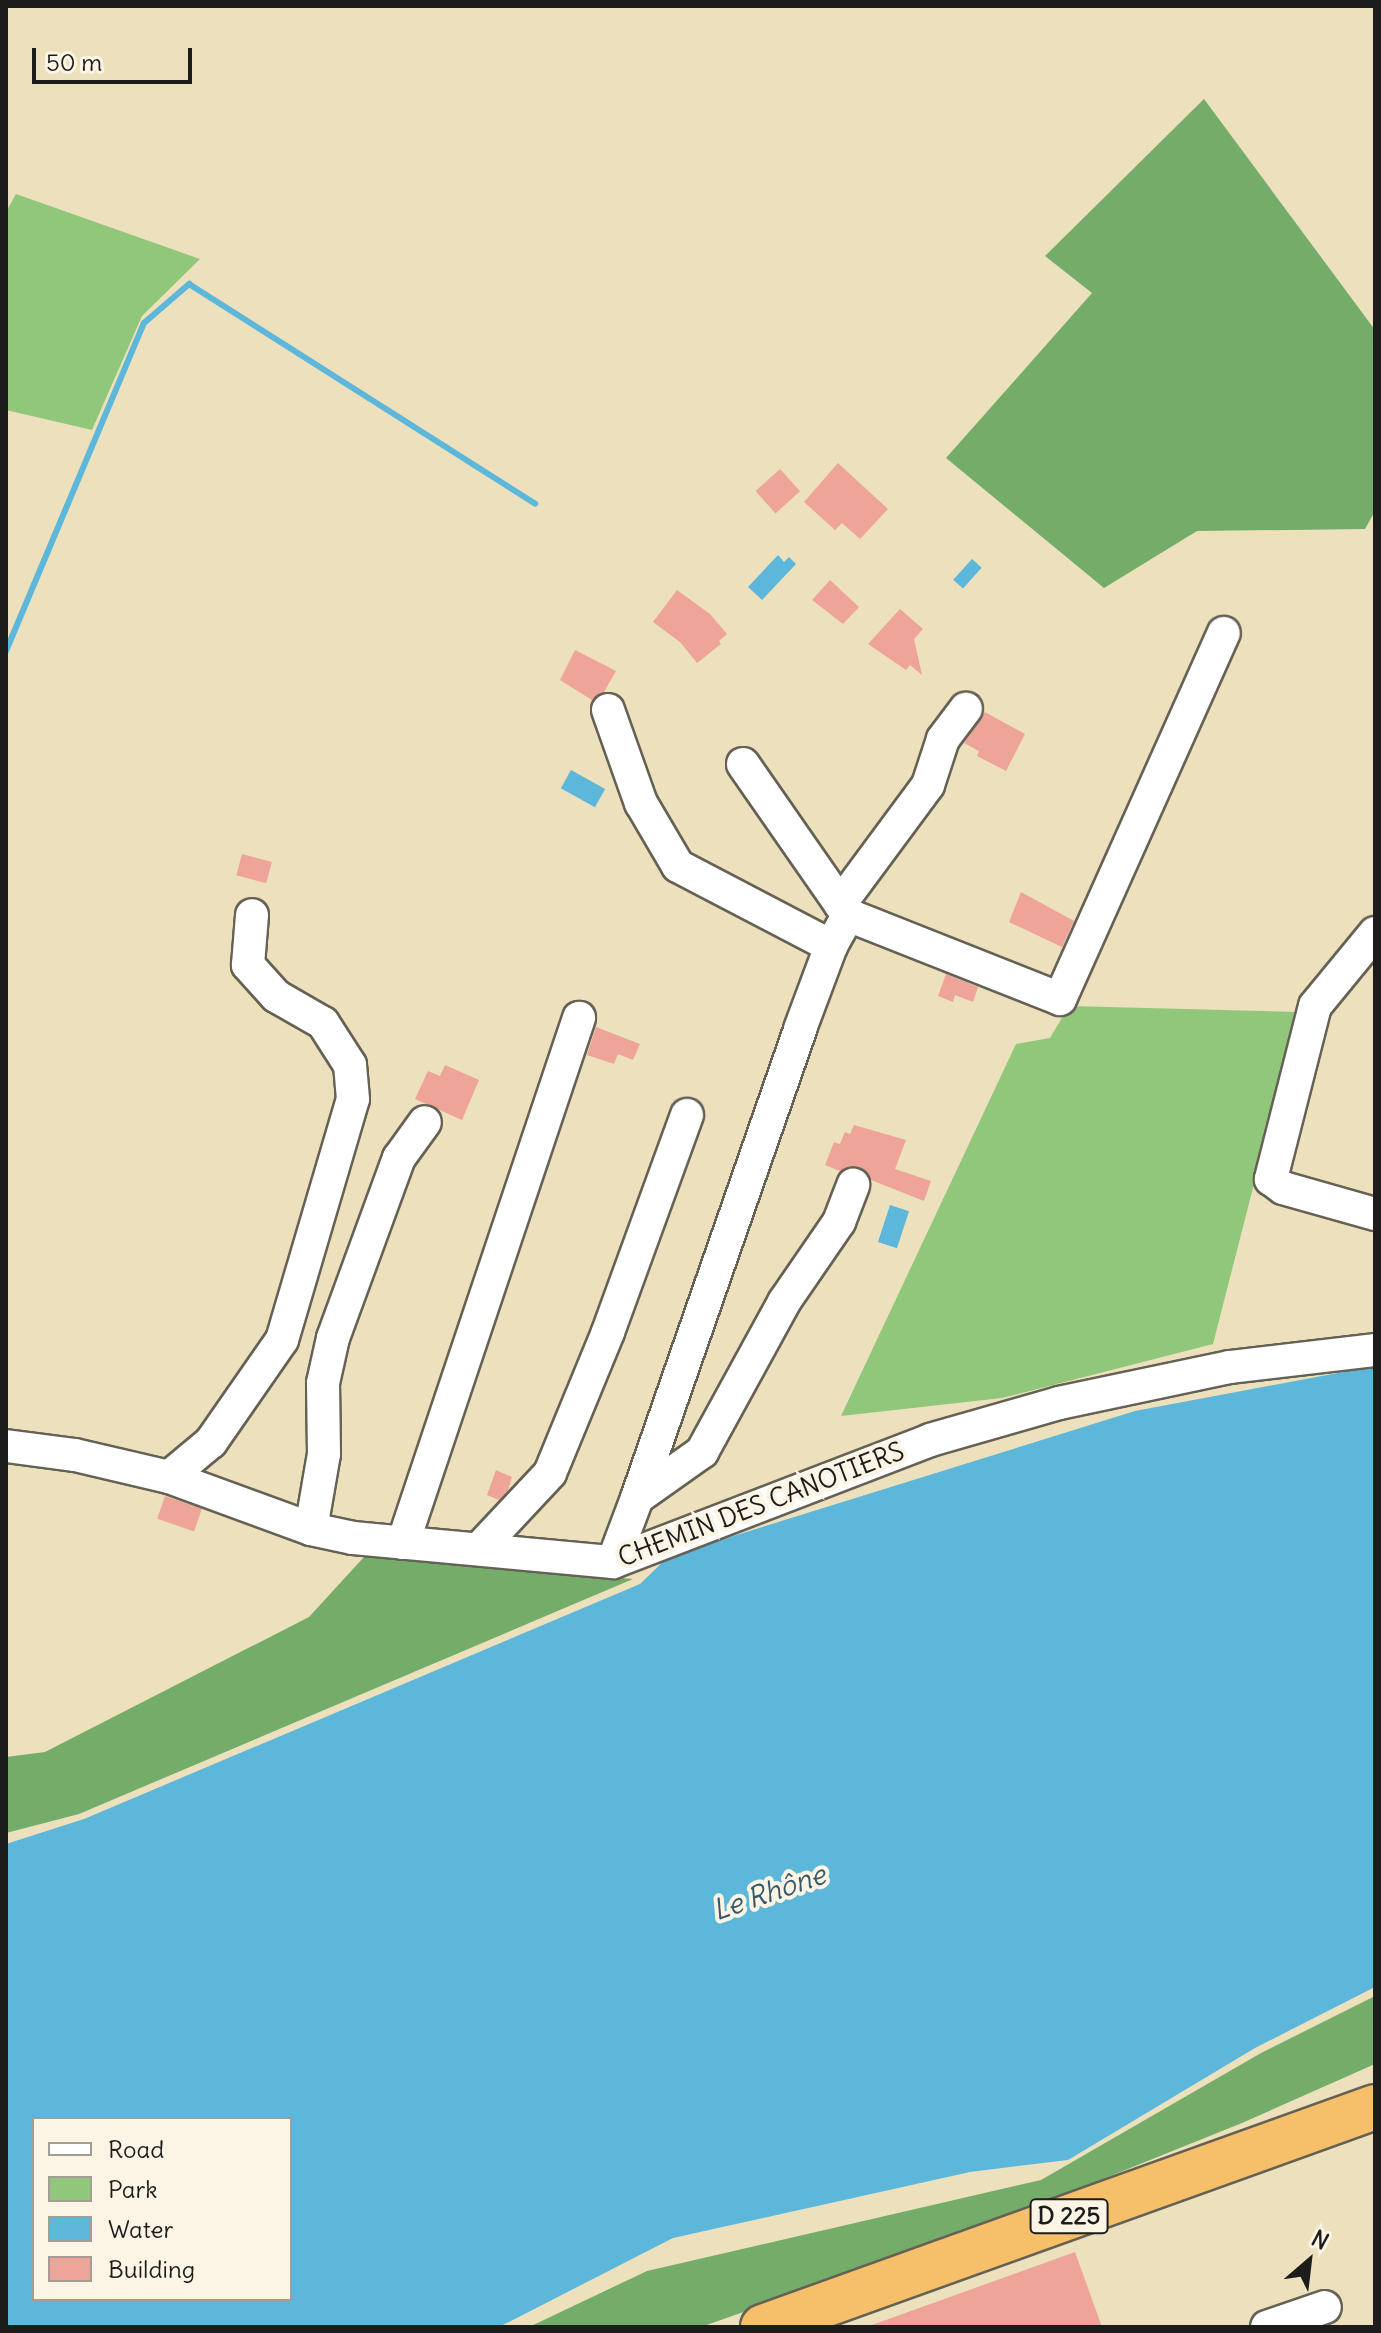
<!DOCTYPE html>
<html>
<head>
<meta charset="utf-8">
<style>
	body { margin:0 }
	#map { position:relative; width:1381px; height:2333px; overflow:hidden; background:#ece0bd; font-family:Delius,sans-serif }
	div>[style] { position:absolute }
	[style*='--x'] { left:calc(var(--x)*1px); top:calc(var(--y)*1px); width:calc(var(--w)*1px); rotate:calc(var(--a)*1deg) }
	.green>* { inset:0; background:#90c77a }
	.forest>* { inset:0; background:#74ac6a }
	.water>* { inset:0; background:#5cb7da; transform-origin:0 0 }
	.stream>* { height:6px; margin:-3px; padding:0 3px; transform-origin:3px; border-radius:3px; background:#5cb7da }
	.building>* { inset:0; background:#efa499; transform-origin:0 0 }
	.roads { filter:drop-shadow(2px 0 #656154) drop-shadow(-2px 0 #656154) drop-shadow(0 2px #656154) drop-shadow(0 -2px #656154) }
	.minor>* { height:32px; margin:-16px; padding:0 16px; transform-origin:16px; border-radius:16px; background:#fff }
	.highway>* { height:44px; margin:-22px; padding:0 22px; transform-origin:22px; border-radius:22px; background:#f6c06b }
	span { translate:-50% -50%; white-space:nowrap; text-align:center; line-height:1.15; -webkit-text-stroke:8px #fcf5e5; paint-order:stroke }
	.shield-label span { padding:2px 6px; background:#fcf5e5; border:2px solid; border-radius:6px; -webkit-text-stroke-width:0 }
	.shield-label { font-size:24px; color:#1c1c1c; font-weight:700 }
	.street-label { font-size:26px; color:#1c1c1c }
	.water-label { font-size:28px; color:#365a68; font-style:italic }
	.frame { position:absolute; inset:0; border:8px solid #1c1c1c; pointer-events:none }
	.legend { position:absolute; left:32px; top:2117px; width:260px; height:184px; box-sizing:border-box; background:#fcf5e5; border:2px solid #a29e95; margin:0; padding:10px 14px; list-style:none; font-size:24px; color:#1c1c1c }
	.legend li { display:flex; align-items:center; gap:16px; height:40px }
	.legend b { width:40px; border:2px solid #a29e95 }
	.north { position:absolute; left:1269px; top:2221px; width:80px; height:80px; -webkit-text-stroke:6px #fcf5e5; paint-order:stroke; rotate:28deg; font-size:22px; font-weight:700; line-height:32px; text-align:center; color:#1c1c1c }
	.north::after { content:''; display:block; margin:auto; width:28px; height:36px; background:#1c1c1c; clip-path:polygon(50% 0,100% 100%,50% 72%,0 100%) }
	.scale { position:absolute; left:32px; top:48px; width:160px; height:36px; box-sizing:border-box; border:4px solid #1c1c1c; border-top:0; padding-left:10px; font-size:24px; line-height:28px; white-space:nowrap; color:#1c1c1c; -webkit-text-stroke:6px #fcf5e5; paint-order:stroke }
</style>
</head>
<body>
<div id="map">
	<div class="green">
		<div style="clip-path:polygon(16px 194px,200px 259px,142px 316px,92px 430px,6px 410px,6px 212px)"></div>
		<div style="clip-path:polygon(1069px 1006px,1298px 1012px,1213px 1344px,1002px 1398px,841px 1416px,1016px 1044px,1050px 1038px)"></div>
	</div>
	<div class="forest">
		<div style="clip-path:polygon(1204px 99px,1375px 330px,1375px 511px,1365px 529px,1197px 531px,1104px 588px,946px 458px,1092px 293px,1045px 256px)"></div>
		<div style="clip-path:polygon(364px 1557px,633px 1579px,79px 1814px,6px 1833px,6px 1757px,45px 1752px,309px 1617px)"></div>
		<div style="clip-path:polygon(1375px 1996px,1375px 2064px,1242px 2123px,976px 2230px,701px 2327px,529px 2327px,647px 2271px,1041px 2180px,1261px 2053px)"></div>
	</div>
	<div class="water">
		<div style="clip-path:polygon(778px 555px,784px 562px,789px 557px,796px 564px,762px 600px,748px 587px)"></div>
		<div style="left:972px;top:559px;width:13px;height:28px;rotate:42deg"></div>
		<div style="left:571px;top:770px;width:39px;height:21px;rotate:29deg"></div>
		<div style="left:890px;top:1205px;width:20px;height:39px;rotate:18deg"></div>
		<div style="clip-path:polygon(evenodd,1375px 1366px,1375px 1987px,1255px 2048px,1068px 2160px,970px 2172px,673px 2238px,499px 2327px,6px 2327px,6px 1844px,84px 1819px,640px 1584px,669px 1556px,1135px 1411px,1375px 1366px,34px 2119px,290px 2119px,290px 2299px,34px 2299px,34px 2119px)"></div>
	</div>
	<div class="stream">
		<div style="--x:6;--y:651;--w:356;--a:-67.2"></div>
		<div style="--x:144;--y:323;--w:60;--a:-40.9"></div>
		<div style="--x:189;--y:284;--w:410;--a:32.4"></div>
	</div>
	<div class="building">
		<div style="clip-path:polygon(838px 463px,888px 509px,860px 539px,842px 523px,835px 530px,804px 502px)"></div>
		<div style="left:780px;top:469px;width:30px;height:33px;rotate:48deg"></div>
		<div style="clip-path:polygon(830px 580px,859px 607px,843px 624px,812px 600px)"></div>
		<div style="clip-path:polygon(677px 590px,710px 614px,727px 634px,719px 641px,721px 644px,697px 663px,680px 642px,653px 622px)"></div>
		<div style="clip-path:polygon(900px 609px,923px 629px,914px 639px,922px 675px,910px 665px,906px 670px,868px 644px)"></div>
		<div style="clip-path:polygon(575px 650px,616px 671px,604px 692px,592px 700px,560px 680px)"></div>
		<div style="clip-path:polygon(985px 712px,1025px 734px,1006px 771px,977px 756px,979px 751px,964px 743px)"></div>
		<div style="left:242px;top:854px;width:31px;height:22px;rotate:15deg"></div>
		<div style="clip-path:polygon(1021px 892px,1074px 921px,1062px 947px,1009px 922px)"></div>
		<div style="clip-path:polygon(946px 974px,978px 987px,973px 1002px,955px 995px,953px 1002px,938px 996px)"></div>
		<div style="clip-path:polygon(596px 1027px,640px 1044px,633px 1060px,618px 1054px,614px 1064px,587px 1055px)"></div>
		<div style="clip-path:polygon(445px 1065px,479px 1080px,462px 1120px,415px 1099px,428px 1071px,440px 1076px)"></div>
		<div style="clip-path:polygon(854px 1125px,906px 1140px,895px 1169px,931px 1181px,924px 1201px,871px 1180px,859px 1167px,840px 1171px,825px 1165px,834px 1142px,840px 1144px,845px 1132px,850px 1134px)"></div>
		<div style="clip-path:polygon(496px 1470px,512px 1477px,508px 1490px,499px 1500px,487px 1495px)"></div>
		<div style="left:165px;top:1496px;width:39px;height:24px;rotate:19deg"></div>
		<div style="clip-path:polygon(1075px 2252px,1102px 2327px,873px 2327px,872px 2325px)"></div>
	</div>
	<div class="roads">
		<div class="minor">
			<div style="--x:608;--y:710;--w:99;--a:70.5"></div>
			<div style="--x:641;--y:803;--w:73;--a:59.6"></div>
			<div style="--x:678;--y:866;--w:173;--a:27.6"></div>
			<div style="--x:743;--y:764;--w:184;--a:55.2"></div>
			<div style="--x:840;--y:904;--w:148;--a:-53.5"></div>
			<div style="--x:928;--y:785;--w:48;--a:-71.9"></div>
			<div style="--x:943;--y:739;--w:38;--a:-53"></div>
			<div style="--x:1375;--y:933;--w:94;--a:129.4"></div>
			<div style="--x:1315;--y:1006;--w:179;--a:104.3"></div>
			<div style="--x:1271;--y:1179;--w:15;--a:37"></div>
			<div style="--x:1283;--y:1188;--w:96;--a:15.8"></div>
			<div style="--x:6;--y:1446;--w:70;--a:7.4"></div>
			<div style="--x:75;--y:1455;--w:97;--a:13.2"></div>
			<div style="--x:169;--y:1477;--w:151;--a:20.1"></div>
			<div style="--x:311;--y:1529;--w:43;--a:12.1"></div>
			<div style="--x:353;--y:1538;--w:261;--a:5.3"></div>
			<div style="--x:613;--y:1562;--w:340;--a:-21"></div>
			<div style="--x:930;--y:1440;--w:134;--a:-16"></div>
			<div style="--x:1059;--y:1403;--w:175;--a:-11.9"></div>
			<div style="--x:1230;--y:1367;--w:146;--a:-6.7"></div>
			<div style="--x:169;--y:1477;--w:55;--a:-39.8"></div>
			<div style="--x:211;--y:1442;--w:124;--a:-55.2"></div>
			<div style="--x:282;--y:1340;--w:251;--a:-73.6"></div>
			<div style="--x:353;--y:1099;--w:34;--a:-95"></div>
			<div style="--x:350;--y:1065;--w:50;--a:-122.7"></div>
			<div style="--x:323;--y:1023;--w:54;--a:-150.1"></div>
			<div style="--x:276;--y:996;--w:42;--a:-132.1"></div>
			<div style="--x:248;--y:965;--w:50;--a:-85.4"></div>
			<div style="--x:637;--y:1498;--w:497;--a:-70.8"></div>
			<div style="--x:800;--y:1029;--w:89;--a:-69.5"></div>
			<div style="--x:831;--y:946;--w:35;--a:-61"></div>
			<div style="--x:848;--y:915;--w:228;--a:21.6"></div>
			<div style="--x:1060;--y:999;--w:401;--a:-65.9"></div>
			<div style="--x:311;--y:1529;--w:76;--a:-80.2"></div>
			<div style="--x:324;--y:1454;--w:71;--a:-90.8"></div>
			<div style="--x:323;--y:1383;--w:46;--a:-77.5"></div>
			<div style="--x:333;--y:1338;--w:192;--a:-69.9"></div>
			<div style="--x:399;--y:1158;--w:44;--a:-54.2"></div>
			<div style="--x:403;--y:1543;--w:554;--a:-71.47"></div>
			<div style="--x:479;--y:1549;--w:104;--a:-46.9"></div>
			<div style="--x:550;--y:1473;--w:152;--a:-67.6"></div>
			<div style="--x:608;--y:1332;--w:231;--a:-70"></div>
			<div style="--x:613;--y:1562;--w:68;--a:-69.4"></div>
			<div style="--x:637;--y:1498;--w:80;--a:-35.3"></div>
			<div style="--x:702;--y:1452;--w:171;--a:-61.3"></div>
			<div style="--x:784;--y:1302;--w:97;--a:-55.5"></div>
			<div style="--x:839;--y:1222;--w:40;--a:-69"></div>
			<div style="--x:1267;--y:2327;--w:61;--a:-19"></div>
		</div>
		<div class="highway">
			<div style="--x:763;--y:2327;--w:650;--a:-19.77"></div>
		</div>
	</div>
	<div class="shield-label">
		<span style="left:1069px;top:2216px">D 225</span>
	</div>
	<div class="street-label">
		<span style="left:761px;top:1504px;rotate:-21deg">CHEMIN DES CANOTIERS</span>
	</div>
	<div class="water-label">
		<span style="left:769px;top:1892px;rotate:-19deg">Le Rhône</span>
	</div>
	<div class="frame"></div>
	<ul class="legend">
	<li><b style="height:10px;background:#fff"></b>Road</li>
	<li><b style="height:22px;background:#90c77a"></b>Park</li>
	<li><b style="height:22px;background:#5cb7da"></b>Water</li>
	<li><b style="height:22px;background:#efa499"></b>Building</li>
	</ul>
	<div class="north">N</div>
	<div class="scale">50 m</div>
</div>
</body>
</html>
